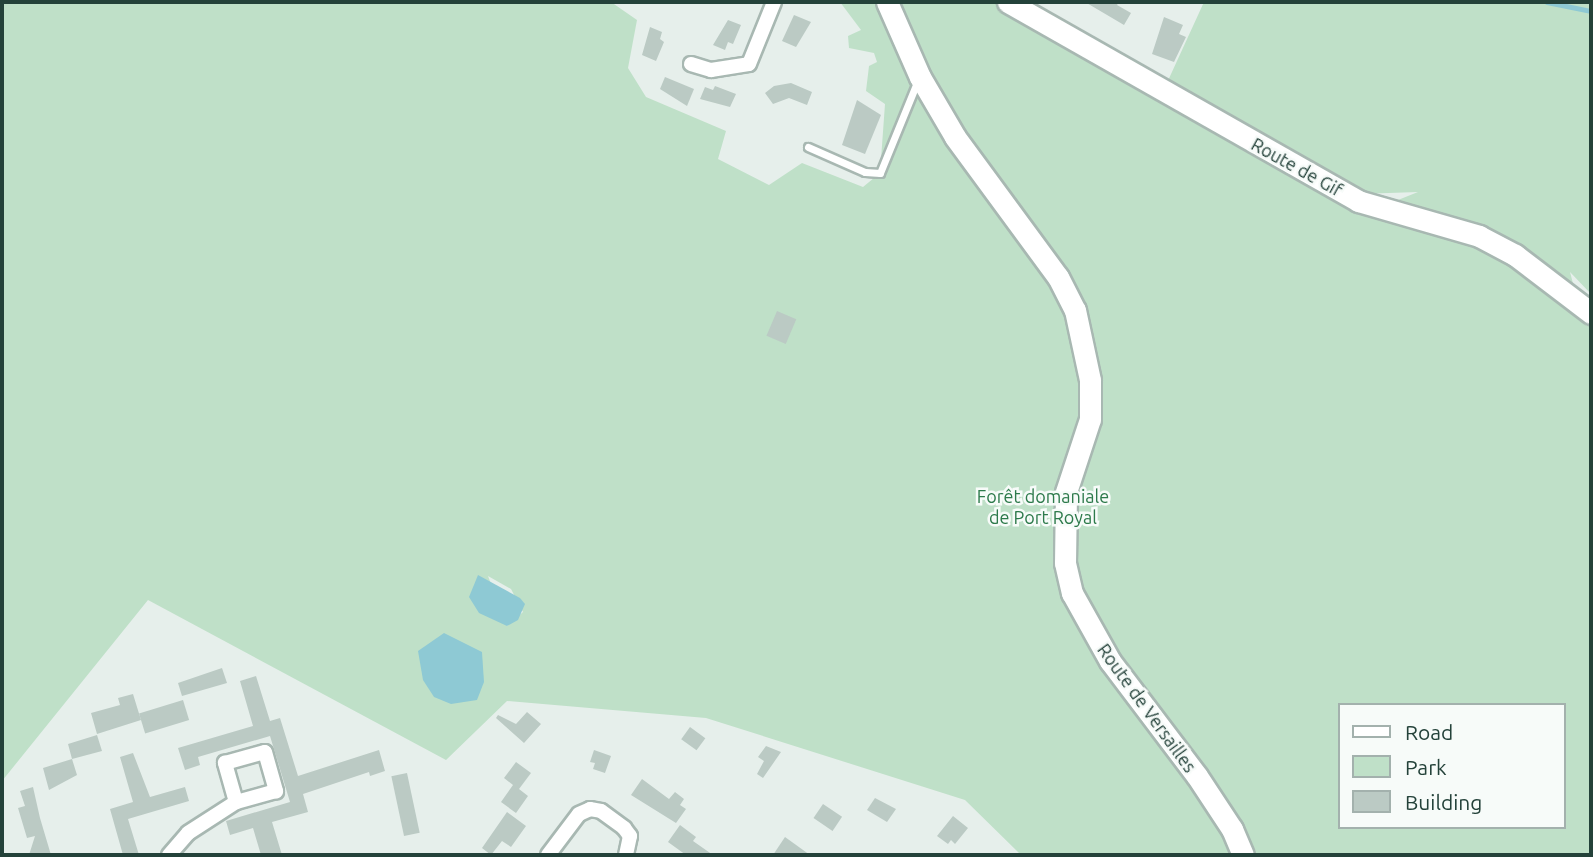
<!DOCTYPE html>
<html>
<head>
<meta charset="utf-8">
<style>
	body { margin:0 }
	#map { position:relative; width:1593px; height:857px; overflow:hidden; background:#e6efeb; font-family:Ubuntu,sans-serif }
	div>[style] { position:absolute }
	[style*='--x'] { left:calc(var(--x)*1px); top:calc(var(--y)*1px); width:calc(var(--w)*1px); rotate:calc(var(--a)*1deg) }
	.green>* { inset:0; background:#bfe0c8 }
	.water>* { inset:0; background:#8ec9d4 }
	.stream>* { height:4.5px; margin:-2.25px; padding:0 2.25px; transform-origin:2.25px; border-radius:2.25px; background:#8ec9d4 }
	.building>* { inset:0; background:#bbcac4; transform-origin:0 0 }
	.roads { filter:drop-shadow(2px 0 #a8b8b2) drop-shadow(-2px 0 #a8b8b2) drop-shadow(0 2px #a8b8b2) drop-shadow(0 -2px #a8b8b2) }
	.lane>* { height:7px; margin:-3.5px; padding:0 3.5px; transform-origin:3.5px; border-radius:3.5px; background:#fff }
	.street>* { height:14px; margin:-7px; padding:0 7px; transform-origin:7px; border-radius:7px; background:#fff }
	.secondary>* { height:21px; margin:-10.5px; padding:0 10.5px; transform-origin:10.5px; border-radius:10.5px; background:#fff }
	span { translate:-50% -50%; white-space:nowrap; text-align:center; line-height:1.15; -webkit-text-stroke:5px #f7fbf9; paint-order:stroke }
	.street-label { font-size:18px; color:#24423a }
	.park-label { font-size:18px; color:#2d7a4b }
	.frame { position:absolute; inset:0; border:4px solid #24423a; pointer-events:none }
	.legend { position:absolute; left:1338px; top:703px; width:228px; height:126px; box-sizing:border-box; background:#f7fbf9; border:2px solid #a3b1ad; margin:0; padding:9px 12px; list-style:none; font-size:21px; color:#24423a }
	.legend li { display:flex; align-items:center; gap:14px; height:35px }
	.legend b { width:35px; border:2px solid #a3b1ad }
</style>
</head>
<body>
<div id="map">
	<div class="green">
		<div style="clip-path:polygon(evenodd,2px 2px,611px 2px,637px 20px,628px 68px,646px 97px,726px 131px,718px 159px,769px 185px,802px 163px,863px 187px,880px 173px,885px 104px,866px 91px,869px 66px,877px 62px,874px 53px,849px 48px,848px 36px,861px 30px,840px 2px,995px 2px,1368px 212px,1418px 192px,1359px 194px,1166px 85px,1204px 2px,1591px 2px,1591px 294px,1570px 272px,1576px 295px,1591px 318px,1591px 855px,1021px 855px,965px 800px,706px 718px,507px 701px,446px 760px,148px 600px,2px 781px,2px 2px,488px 576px,511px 589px,523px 612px,507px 626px,488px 576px,2px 2px,1339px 705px,1563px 705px,1563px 827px,1339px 827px,1339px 705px)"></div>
	</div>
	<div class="water">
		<div style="clip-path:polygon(478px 575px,520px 598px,525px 604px,518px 620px,507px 626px,479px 613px,469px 597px)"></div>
		<div style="clip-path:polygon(444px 633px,482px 652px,484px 682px,477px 700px,451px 704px,434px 697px,423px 680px,418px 651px)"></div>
	</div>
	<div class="stream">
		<div style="--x:1547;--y:2;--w:45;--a:11.6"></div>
	</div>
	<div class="building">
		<div style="clip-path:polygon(1085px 2px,1119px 2px,1117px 5px,1131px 13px,1124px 25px)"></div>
		<div style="clip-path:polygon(794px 15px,811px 22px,796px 47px,782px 41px)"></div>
		<div style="clip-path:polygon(1164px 17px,1183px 25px,1179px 34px,1186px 37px,1174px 62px,1152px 54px)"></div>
		<div style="clip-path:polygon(728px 20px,741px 25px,733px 44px,728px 42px,725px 50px,713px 45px)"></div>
		<div style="clip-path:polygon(650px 27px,662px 32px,660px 39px,664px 42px,656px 61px,642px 55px)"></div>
		<div style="clip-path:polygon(665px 77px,694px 89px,687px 106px,660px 89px)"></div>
		<div style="clip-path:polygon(791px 83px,812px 92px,807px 105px,789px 98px,773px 104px,765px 93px,774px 86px)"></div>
		<div style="clip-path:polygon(715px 86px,736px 94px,730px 107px,700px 99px,705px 87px,713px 90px)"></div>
		<div style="clip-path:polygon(857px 100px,881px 115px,865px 154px,842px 145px)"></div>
		<div style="left:777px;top:311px;width:21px;height:27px;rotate:23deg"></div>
		<div style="clip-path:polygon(222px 668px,227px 683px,182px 696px,178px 683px)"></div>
		<div style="clip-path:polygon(256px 676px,270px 721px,280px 718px,298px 776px,379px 750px,385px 771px,370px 776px,369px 772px,303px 794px,308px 812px,272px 822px,282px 855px,261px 855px,253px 828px,230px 835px,226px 821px,290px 802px,270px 736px,198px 757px,200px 765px,185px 770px,178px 748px,253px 726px,240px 681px)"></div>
		<div style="clip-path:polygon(133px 694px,141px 720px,97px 734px,91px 713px,120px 705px,118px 698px)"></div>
		<div style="left:183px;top:700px;width:21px;height:46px;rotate:73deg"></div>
		<div style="clip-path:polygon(527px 712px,541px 724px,524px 743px,496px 718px,498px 715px,516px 724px)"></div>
		<div style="left:690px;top:727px;width:19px;height:15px;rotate:36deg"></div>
		<div style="clip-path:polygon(97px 735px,102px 751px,72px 759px,77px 775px,49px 790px,43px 768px,72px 759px,68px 744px)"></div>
		<div style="clip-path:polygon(766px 746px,781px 752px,763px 778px,757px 774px,764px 761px,758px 757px)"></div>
		<div style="clip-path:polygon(594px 750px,611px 756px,605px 773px,593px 769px,595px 763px,590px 762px)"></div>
		<div style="clip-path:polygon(133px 753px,150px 797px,185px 787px,189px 801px,128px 819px,139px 855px,123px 855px,110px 809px,133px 802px,120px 757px)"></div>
		<div style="clip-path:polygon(516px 762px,531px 773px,519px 789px,528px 796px,516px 813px,501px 802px,513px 785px,504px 778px)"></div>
		<div style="left:407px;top:773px;width:61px;height:16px;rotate:78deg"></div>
		<div style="clip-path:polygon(642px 779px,669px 799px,675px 792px,684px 799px,680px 805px,686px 809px,676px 823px,631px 795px)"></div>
		<div style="clip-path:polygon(33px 787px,40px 818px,51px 855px,29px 855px,35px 836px,27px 838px,18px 808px,25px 806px,20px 791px)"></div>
		<div style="clip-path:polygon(875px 798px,896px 809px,887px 822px,867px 810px)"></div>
		<div style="left:823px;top:804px;width:23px;height:17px;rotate:34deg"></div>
		<div style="clip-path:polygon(507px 812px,526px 826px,511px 847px,502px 841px,491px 855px,482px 848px)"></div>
		<div style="clip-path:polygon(953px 816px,968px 828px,955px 844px,951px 840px,948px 844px,937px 836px)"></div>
		<div style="clip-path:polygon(680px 825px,696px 837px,693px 841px,713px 855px,686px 855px,668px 842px)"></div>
		<div style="clip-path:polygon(785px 837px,810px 855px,773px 855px)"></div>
	</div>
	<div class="roads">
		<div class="lane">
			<div style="--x:808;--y:147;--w:62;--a:23.7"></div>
			<div style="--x:865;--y:172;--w:15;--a:4"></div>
			<div style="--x:880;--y:173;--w:100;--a:-67.8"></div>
		</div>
		<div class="street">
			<div style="--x:691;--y:64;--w:21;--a:17"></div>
			<div style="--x:711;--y:70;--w:38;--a:-9"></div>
			<div style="--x:749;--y:64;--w:67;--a:-68"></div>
			<div style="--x:265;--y:752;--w:41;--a:74.2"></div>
			<div style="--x:276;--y:791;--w:41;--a:164.6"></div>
			<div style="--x:236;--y:802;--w:41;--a:-105.8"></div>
			<div style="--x:225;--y:763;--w:41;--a:-15.4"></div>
			<div style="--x:169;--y:855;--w:29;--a:-49"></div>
			<div style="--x:188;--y:833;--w:57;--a:-32.9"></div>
			<div style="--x:548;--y:855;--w:51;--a:-52.9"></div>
			<div style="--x:579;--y:814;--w:12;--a:-24"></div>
			<div style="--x:590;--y:809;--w:11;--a:10"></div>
			<div style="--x:601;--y:811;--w:29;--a:36"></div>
			<div style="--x:624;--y:828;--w:10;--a:53"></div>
			<div style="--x:630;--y:836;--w:19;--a:102"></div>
		</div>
		<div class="secondary">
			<div style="--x:887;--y:2;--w:82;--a:66.3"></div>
			<div style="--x:920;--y:77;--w:69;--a:59.7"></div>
			<div style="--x:955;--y:137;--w:174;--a:53.7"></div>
			<div style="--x:1058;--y:277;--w:37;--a:63"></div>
			<div style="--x:1075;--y:310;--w:72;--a:77.9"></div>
			<div style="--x:1090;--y:380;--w:39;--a:90"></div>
			<div style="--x:1090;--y:419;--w:77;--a:108.2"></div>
			<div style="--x:1066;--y:492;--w:71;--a:90.8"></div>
			<div style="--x:1065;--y:563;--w:31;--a:77"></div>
			<div style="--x:1072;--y:593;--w:78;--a:60.8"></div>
			<div style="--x:1110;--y:661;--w:144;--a:52.9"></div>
			<div style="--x:1197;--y:776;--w:64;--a:56.6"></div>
			<div style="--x:1232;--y:829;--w:28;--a:67"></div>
			<div style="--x:1008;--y:2;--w:403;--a:29.6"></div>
			<div style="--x:1358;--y:201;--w:126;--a:16.1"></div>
			<div style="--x:1479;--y:236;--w:41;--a:27.8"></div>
			<div style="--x:1515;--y:255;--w:96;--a:37.3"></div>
		</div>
	</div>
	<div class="street-label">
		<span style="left:1297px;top:167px;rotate:29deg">Route de Gif</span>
		<span style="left:1147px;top:708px;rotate:54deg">Route de Versailles</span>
	</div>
	<div class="park-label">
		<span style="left:1043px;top:507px">Forêt domaniale<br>de Port Royal</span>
	</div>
	<div class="frame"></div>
	<ul class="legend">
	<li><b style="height:9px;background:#fff"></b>Road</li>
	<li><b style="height:19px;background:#bfe0c8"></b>Park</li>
	<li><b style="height:19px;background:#bbcac4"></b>Building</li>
	</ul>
</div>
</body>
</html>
